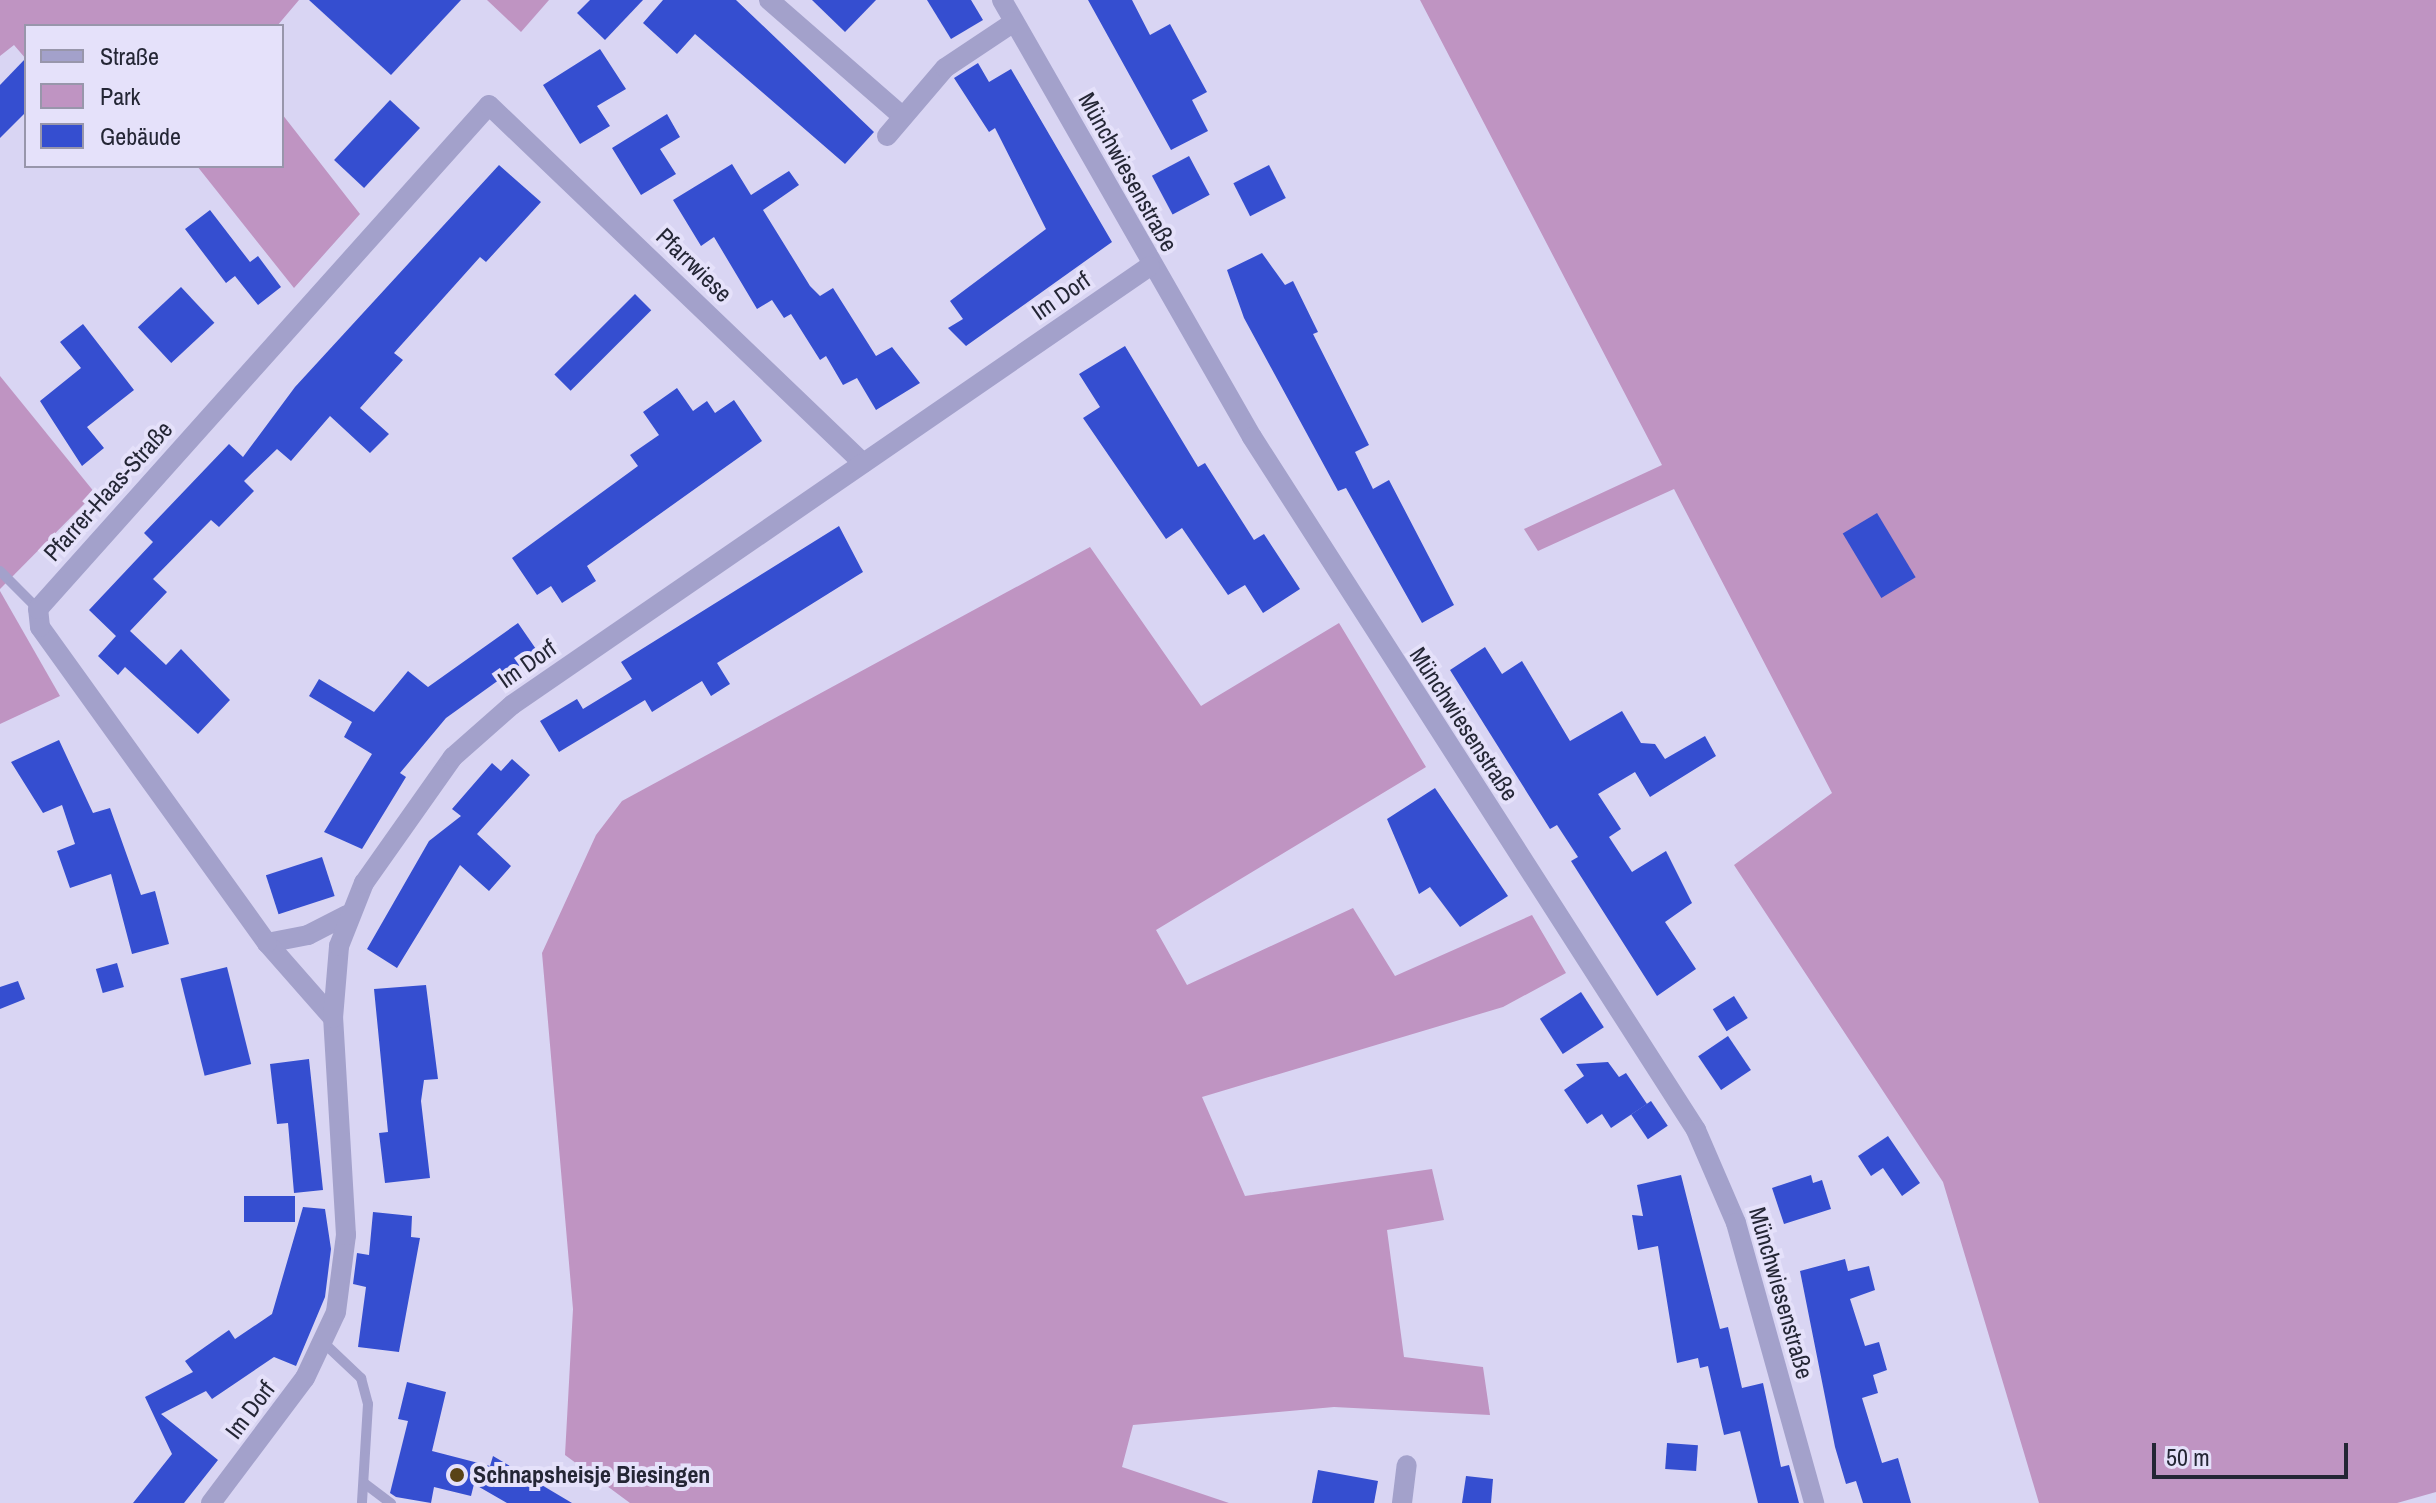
<!DOCTYPE html>
<html>
<head>
<meta charset="utf-8">
<style>
	body { margin:0 }
	#map { position:relative; width:2436px; height:1503px; overflow:hidden; background:#d9d5f3; font-family:"Archivo Narrow",sans-serif }
	div>[style] { position:absolute }
	[style*='--x'] { left:calc(var(--x)*1px); top:calc(var(--y)*1px); width:calc(var(--w)*1px); rotate:calc(var(--a)*1deg) }
	.green>* { inset:0; background:#bf94c2 }
	.building>* { inset:0; background:#354ed0; transform-origin:0 0 }
	.lane>* { height:10px; margin:-5px; padding:0 5px; transform-origin:5px; border-radius:5px; background:#a3a1cb }
	.street>* { height:20px; margin:-10px; padding:0 10px; transform-origin:10px; border-radius:10px; background:#a3a1cb }
	.dots>* { width:22px; height:22px; translate:-50% -50%; box-sizing:border-box; border:4px solid #e5e1fa; border-radius:50% }
	span { translate:-50% -50%; white-space:nowrap; text-align:center; line-height:1.15; -webkit-text-stroke:8px #e5e1fa; paint-order:stroke }
	.street-label { font-size:24px; color:#242635 }
	.poi-label { font-size:24px; color:#242635; font-weight:700 }
	.left { translate:0 -50%; text-align:left }
	.legend { position:absolute; left:24px; top:24px; width:260px; height:144px; box-sizing:border-box; background:#e5e1fa; border:2px solid #9896ab; margin:0; padding:10px 14px; list-style:none; font-size:24px; color:#242635 }
	.legend li { display:flex; align-items:center; gap:16px; height:40px }
	.legend b { width:40px; border:2px solid #9896ab }
	.scale { position:absolute; left:2152px; top:1443px; width:196px; height:36px; box-sizing:border-box; border:4px solid #242635; border-top:0; padding-left:10px; font-size:24px; line-height:28px; white-space:nowrap; color:#242635; -webkit-text-stroke:6px #e5e1fa; paint-order:stroke }
</style>
</head>
<body>
<div id="map">
	<div class="green">
		<div style="clip-path:polygon(0 0,299px 0,277px 26px,26px 26px,26px 59px,14px 45px,0 56px)"></div>
		<div style="clip-path:polygon(487px 0,549px 0,521px 32px)"></div>
		<div style="clip-path:polygon(1420px 0,2436px 0,2436px 1492px,2397px 1503px,2039px 1503px,1943px 1182px,1734px 865px,1832px 793px,1674px 489px,1538px 551px,1524px 529px,1662px 465px)"></div>
		<div style="clip-path:polygon(282px 114px,360px 214px,294px 288px,197px 166px,282px 166px)"></div>
		<div style="clip-path:polygon(0 376px,95px 493px,0 589px)"></div>
		<div style="clip-path:polygon(1090px 547px,1201px 706px,1339px 623px,1426px 767px,1156px 930px,1187px 985px,1353px 908px,1395px 976px,1532px 915px,1566px 973px,1503px 1007px,1202px 1097px,1245px 1196px,1432px 1169px,1444px 1220px,1387px 1230px,1404px 1357px,1483px 1367px,1490px 1415px,1334px 1407px,1133px 1425px,1122px 1467px,1229px 1503px,630px 1503px,565px 1455px,573px 1309px,542px 953px,596px 835px,622px 801px)"></div>
		<div style="clip-path:polygon(0 591px,60px 696px,0 724px)"></div>
	</div>
	<div class="building">
		<div style="clip-path:polygon(309px 0,461px 0,391px 75px)"></div>
		<div style="clip-path:polygon(590px 0,643px 0,605px 40px,577px 13px)"></div>
		<div style="clip-path:polygon(663px 0,736px 0,874px 132px,845px 164px,695px 34px,677px 54px,643px 23px)"></div>
		<div style="clip-path:polygon(812px 0,876px 0,845px 32px)"></div>
		<div style="clip-path:polygon(927px 0,971px 0,983px 20px,951px 39px)"></div>
		<div style="clip-path:polygon(1088px 0,1132px 0,1150px 35px,1170px 24px,1207px 92px,1192px 100px,1208px 131px,1171px 150px)"></div>
		<div style="clip-path:polygon(600px 49px,626px 89px,597px 106px,610px 126px,580px 144px,543px 85px)"></div>
		<div style="clip-path:polygon(26px 58px,26px 112px,0 138px,0 85px)"></div>
		<div style="clip-path:polygon(978px 63px,989px 82px,1011px 69px,1112px 242px,966px 346px,948px 328px,963px 319px,950px 301px,1046px 229px,995px 128px,989px 132px,954px 78px)"></div>
		<div style="left:390px;top:100px;width:41px;height:82px;rotate:43deg"></div>
		<div style="clip-path:polygon(667px 114px,680px 137px,660px 149px,676px 174px,641px 195px,612px 148px)"></div>
		<div style="left:1189px;top:156px;width:44px;height:42px;rotate:62deg"></div>
		<div style="clip-path:polygon(732px 164px,751px 195px,789px 171px,799px 185px,763px 210px,810px 286px,820px 296px,833px 288px,876px 356px,892px 347px,920px 383px,876px 410px,857px 378px,843px 385px,826px 356px,820px 360px,791px 314px,784px 318px,772px 300px,757px 309px,714px 237px,701px 246px,673px 200px)"></div>
		<div style="clip-path:polygon(499px 165px,541px 202px,486px 262px,480px 257px,394px 353px,403px 360px,360px 408px,389px 434px,370px 453px,330px 416px,291px 461px,277px 449px,244px 481px,254px 491px,219px 527px,211px 520px,153px 579px,167px 592px,130px 631px,166px 665px,181px 649px,230px 700px,198px 734px,125px 667px,118px 675px,98px 656px,116px 636px,89px 610px,153px 542px,144px 533px,229px 444px,243px 457px,295px 387px)"></div>
		<div style="left:1269px;top:165px;width:37px;height:40px;rotate:63deg"></div>
		<div style="clip-path:polygon(210px 210px,250px 262px,258px 256px,281px 287px,258px 305px,235px 276px,226px 283px,185px 229px)"></div>
		<div style="clip-path:polygon(1262px 253px,1285px 285px,1293px 281px,1318px 332px,1313px 334px,1369px 445px,1355px 452px,1373px 489px,1389px 480px,1454px 605px,1422px 623px,1346px 488px,1338px 491px,1244px 318px,1227px 270px)"></div>
		<div style="left:181px;top:287px;width:49px;height:59px;rotate:47deg"></div>
		<div style="left:635px;top:294px;width:23px;height:114px;rotate:45deg"></div>
		<div style="clip-path:polygon(83px 324px,134px 390px,87px 427px,104px 448px,82px 466px,40px 401px,81px 368px,60px 342px)"></div>
		<div style="clip-path:polygon(1125px 346px,1198px 467px,1205px 463px,1254px 540px,1264px 534px,1300px 589px,1263px 613px,1245px 585px,1228px 595px,1182px 528px,1166px 539px,1083px 418px,1100px 407px,1079px 374px)"></div>
		<div style="clip-path:polygon(677px 388px,693px 411px,707px 401px,715px 413px,734px 400px,762px 441px,587px 566px,596px 581px,562px 603px,551px 586px,537px 595px,512px 558px,638px 466px,630px 455px,659px 435px,643px 412px)"></div>
		<div style="left:1877px;top:513px;width:75px;height:40px;rotate:59deg"></div>
		<div style="clip-path:polygon(839px 526px,863px 572px,717px 663px,730px 684px,711px 696px,702px 681px,652px 712px,645px 700px,559px 752px,540px 721px,577px 699px,583px 709px,632px 679px,621px 662px)"></div>
		<div style="clip-path:polygon(518px 623px,538px 652px,446px 718px,400px 773px,406px 777px,362px 849px,324px 832px,372px 754px,344px 737px,352px 722px,309px 696px,319px 679px,374px 712px,408px 671px,428px 687px)"></div>
		<div style="clip-path:polygon(1485px 647px,1502px 674px,1522px 661px,1570px 741px,1622px 711px,1641px 743px,1655px 744px,1665px 759px,1705px 736px,1716px 756px,1650px 797px,1635px 772px,1598px 794px,1621px 829px,1609px 837px,1632px 872px,1666px 851px,1692px 903px,1665px 922px,1696px 969px,1657px 996px,1571px 861px,1578px 857px,1557px 825px,1550px 829px,1450px 670px)"></div>
		<div style="clip-path:polygon(59px 740px,93px 813px,110px 808px,141px 895px,155px 891px,169px 944px,132px 954px,111px 874px,70px 888px,57px 851px,75px 844px,62px 805px,43px 813px,11px 762px)"></div>
		<div style="clip-path:polygon(512px 759px,530px 775px,477px 834px,511px 866px,489px 891px,460px 865px,397px 968px,367px 949px,429px 841px,461px 816px,452px 809px,492px 763px,501px 771px)"></div>
		<div style="clip-path:polygon(1435px 788px,1508px 896px,1460px 927px,1430px 887px,1419px 894px,1387px 819px)"></div>
		<div style="left:322px;top:857px;width:41px;height:59px;rotate:72deg"></div>
		<div style="left:117px;top:963px;width:25px;height:22px;rotate:74deg"></div>
		<div style="left:227px;top:967px;width:100px;height:48px;rotate:76deg"></div>
		<div style="clip-path:polygon(18px 981px,25px 999px,0 1009px,0 987px)"></div>
		<div style="clip-path:polygon(426px 985px,438px 1079px,424px 1080px,421px 1101px,430px 1178px,385px 1183px,379px 1133px,388px 1132px,374px 989px)"></div>
		<div style="left:1581px;top:992px;width:42px;height:49px;rotate:57deg"></div>
		<div style="left:1734px;top:996px;width:26px;height:25px;rotate:58deg"></div>
		<div style="left:1728px;top:1036px;width:41px;height:36px;rotate:56deg"></div>
		<div style="clip-path:polygon(309px 1059px,323px 1190px,294px 1193px,288px 1123px,277px 1124px,270px 1064px)"></div>
		<div style="clip-path:polygon(1608px 1062px,1619px 1077px,1626px 1073px,1647px 1104px,1611px 1128px,1602px 1114px,1587px 1124px,1564px 1090px,1584px 1076px,1576px 1064px)"></div>
		<div style="left:1651px;top:1101px;width:30px;height:24px;rotate:56deg"></div>
		<div style="clip-path:polygon(1888px 1136px,1920px 1183px,1902px 1196px,1883px 1168px,1871px 1176px,1858px 1156px)"></div>
		<div style="clip-path:polygon(1681px 1175px,1720px 1329px,1728px 1327px,1742px 1388px,1763px 1383px,1781px 1467px,1789px 1465px,1799px 1503px,1758px 1503px,1740px 1431px,1724px 1435px,1708px 1366px,1700px 1368px,1698px 1358px,1677px 1363px,1658px 1246px,1638px 1250px,1632px 1215px,1643px 1216px,1637px 1185px)"></div>
		<div style="clip-path:polygon(1811px 1175px,1813px 1183px,1822px 1180px,1831px 1209px,1784px 1224px,1772px 1188px)"></div>
		<div style="left:295px;top:1196px;width:26px;height:51px;rotate:90deg"></div>
		<div style="clip-path:polygon(303px 1207px,325px 1209px,331px 1249px,325px 1297px,296px 1366px,274px 1357px,212px 1399px,206px 1391px,161px 1414px,218px 1460px,184px 1503px,133px 1503px,172px 1454px,145px 1397px,193px 1372px,185px 1361px,229px 1330px,235px 1339px,272px 1314px)"></div>
		<div style="clip-path:polygon(373px 1212px,412px 1216px,411px 1237px,420px 1238px,399px 1352px,358px 1347px,366px 1287px,353px 1284px,357px 1253px,369px 1255px)"></div>
		<div style="clip-path:polygon(1845px 1259px,1848px 1271px,1869px 1266px,1875px 1290px,1850px 1299px,1865px 1346px,1879px 1342px,1887px 1370px,1873px 1375px,1878px 1393px,1862px 1398px,1882px 1463px,1898px 1458px,1911px 1503px,1863px 1503px,1856px 1481px,1846px 1484px,1835px 1447px,1800px 1271px)"></div>
		<div style="clip-path:polygon(407px 1382px,446px 1392px,432px 1451px,490px 1466px,493px 1456px,572px 1503px,507px 1503px,474px 1484px,471px 1496px,434px 1487px,431px 1503px,396px 1497px,390px 1493px,408px 1421px,398px 1419px)"></div>
		<div style="left:1667px;top:1443px;width:31px;height:26px;rotate:4deg"></div>
		<div style="clip-path:polygon(1318px 1470px,1378px 1481px,1374px 1503px,1312px 1503px)"></div>
		<div style="clip-path:polygon(1466px 1476px,1493px 1479px,1491px 1503px,1462px 1503px)"></div>
	</div>
	<div class="lane">
		<div style="--x:0;--y:571;--w:54;--a:45"></div>
		<div style="--x:325;--y:1344;--w:50;--a:43.4"></div>
		<div style="--x:361;--y:1378;--w:27;--a:75"></div>
		<div style="--x:368;--y:1404;--w:99;--a:93.5"></div>
		<div style="--x:364;--y:1483;--w:34;--a:37"></div>
	</div>
	<div class="street">
		<div style="--x:769;--y:0;--w:175;--a:41.1"></div>
		<div style="--x:1002;--y:0;--w:503;--a:60.23"></div>
		<div style="--x:1252;--y:437;--w:823;--a:57.35"></div>
		<div style="--x:1696;--y:1130;--w:101;--a:66.7"></div>
		<div style="--x:1736;--y:1223;--w:291;--a:74.4"></div>
		<div style="--x:887;--y:136;--w:89;--a:-49.5"></div>
		<div style="--x:945;--y:68;--w:83;--a:-33.7"></div>
		<div style="--x:267;--y:943;--w:42;--a:-11"></div>
		<div style="--x:308;--y:935;--w:44;--a:-27.1"></div>
		<div style="--x:333;--y:1018;--w:100;--a:-131.3"></div>
		<div style="--x:267;--y:943;--w:389;--a:-125.7"></div>
		<div style="--x:40;--y:627;--w:18;--a:-96"></div>
		<div style="--x:38;--y:609;--w:676;--a:-48.18"></div>
		<div style="--x:489;--y:105;--w:518;--a:43.75"></div>
		<div style="--x:211;--y:1503;--w:156;--a:-53.1"></div>
		<div style="--x:305;--y:1378;--w:73;--a:-64.8"></div>
		<div style="--x:336;--y:1312;--w:78;--a:-82.6"></div>
		<div style="--x:346;--y:1235;--w:217;--a:-93.4"></div>
		<div style="--x:333;--y:1018;--w:72;--a:-85.2"></div>
		<div style="--x:339;--y:946;--w:68;--a:-68.4"></div>
		<div style="--x:364;--y:883;--w:154;--a:-54.8"></div>
		<div style="--x:453;--y:757;--w:79;--a:-41.4"></div>
		<div style="--x:512;--y:705;--w:774;--a:-34.53"></div>
		<div style="--x:1402;--y:1503;--w:38;--a:-83"></div>
	</div>
	<div class="dots">
		<div style="left:457px;top:1475px;background:#594317"></div>
	</div>
	<div class="street-label">
		<span style="left:1128px;top:172px;rotate:61deg">Münchwiesenstraße</span>
		<span style="left:694px;top:265px;rotate:44deg">Pfarrwiese</span>
		<span style="left:1061px;top:296px;rotate:-35deg">Im Dorf</span>
		<span style="left:108px;top:491px;rotate:-48deg">Pfarrer-Haas-Straße</span>
		<span style="left:527px;top:664px;rotate:-35deg">Im Dorf</span>
		<span style="left:1464px;top:724px;rotate:57deg">Münchwiesenstraße</span>
		<span style="left:1781px;top:1293px;rotate:74deg">Münchwiesenstraße</span>
		<span style="left:250px;top:1410px;rotate:-53deg">Im Dorf</span>
	</div>
	<div class="poi-label">
		<span class="left" style="left:473px;top:1475px">Schnapsheisje Biesingen</span>
	</div>
	<ul class="legend">
	<li><b style="height:10px;background:#a3a1cb"></b>Straße</li>
	<li><b style="height:22px;background:#bf94c2"></b>Park</li>
	<li><b style="height:22px;background:#354ed0"></b>Gebäude</li>
	</ul>
	<div class="scale">50 m</div>
</div>
</body>
</html>
